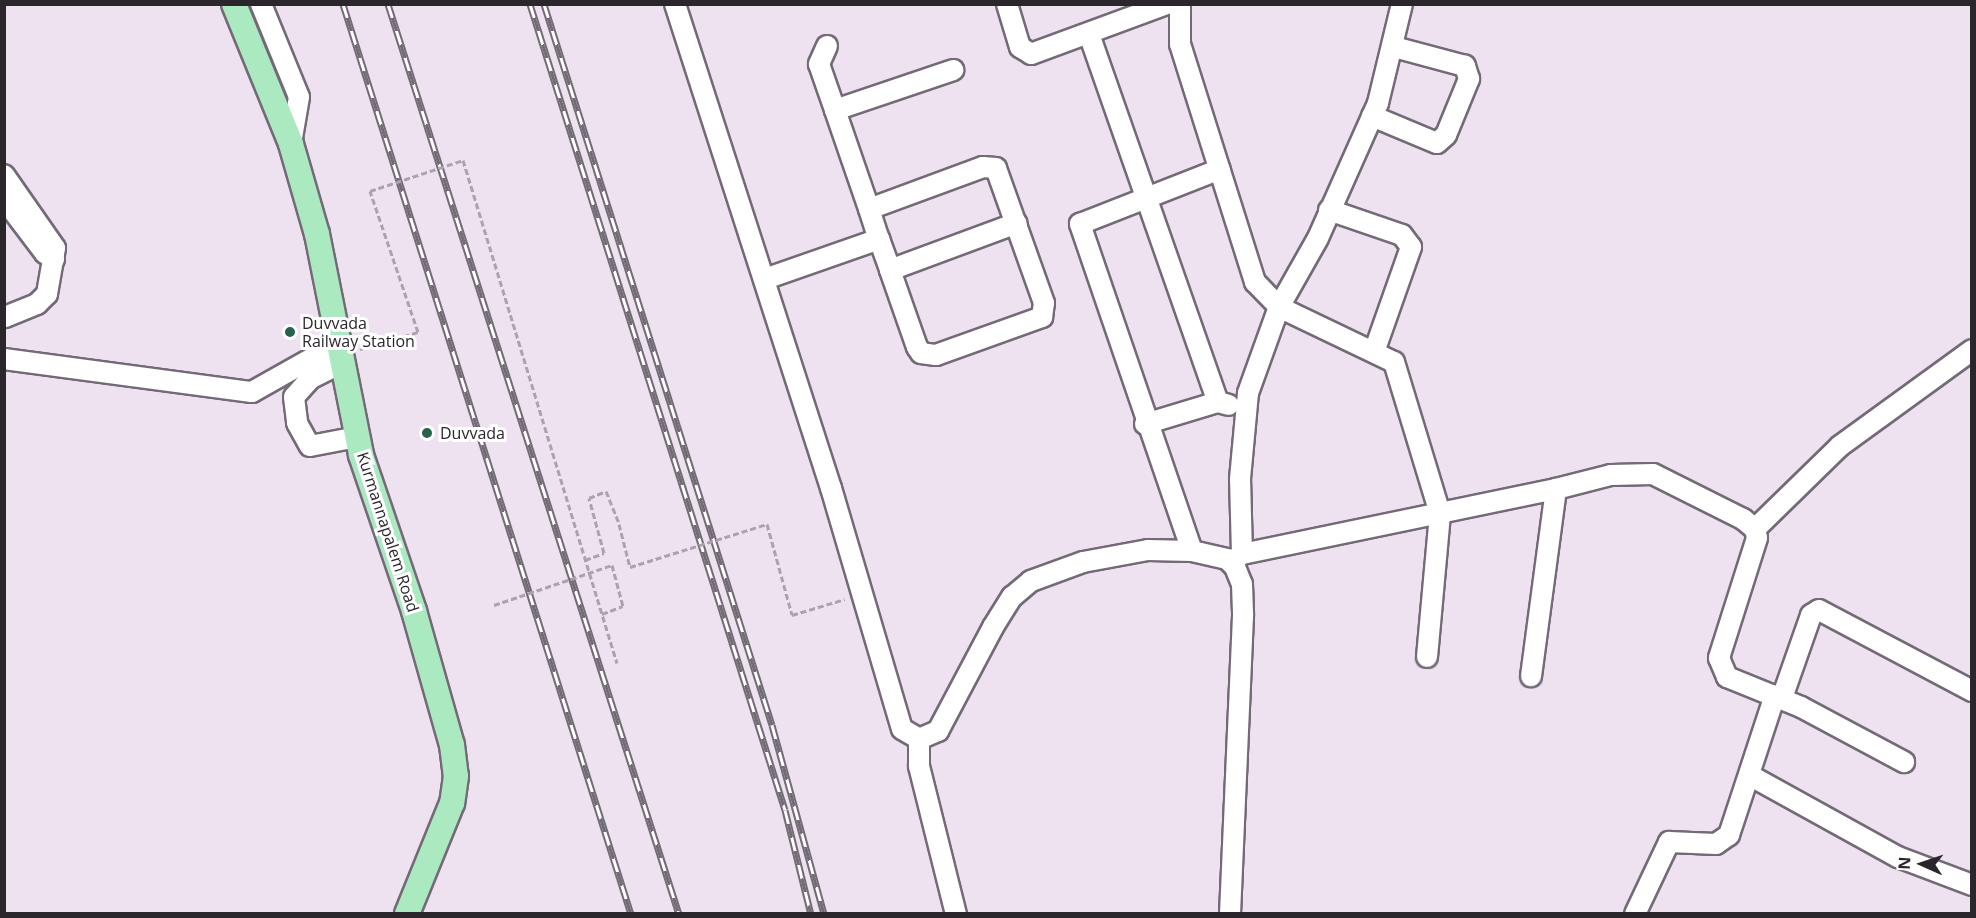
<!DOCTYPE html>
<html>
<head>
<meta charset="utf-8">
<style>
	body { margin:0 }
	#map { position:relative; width:1976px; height:918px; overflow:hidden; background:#eee2f1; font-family:"Open Sans",sans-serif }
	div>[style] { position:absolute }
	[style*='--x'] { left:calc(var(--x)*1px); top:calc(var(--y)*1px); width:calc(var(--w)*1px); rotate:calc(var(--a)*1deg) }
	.path>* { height:3px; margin-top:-1.5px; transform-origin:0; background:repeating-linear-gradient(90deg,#aca2ae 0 6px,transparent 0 9px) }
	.roads { filter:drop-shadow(2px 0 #746a77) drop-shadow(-2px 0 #746a77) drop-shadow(0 2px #746a77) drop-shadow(0 -2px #746a77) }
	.minor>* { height:20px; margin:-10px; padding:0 10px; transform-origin:10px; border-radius:10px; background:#fff }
	.major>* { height:24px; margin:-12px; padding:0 12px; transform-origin:12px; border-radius:12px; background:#abeac1 }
	.rail>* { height:7px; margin-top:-3.5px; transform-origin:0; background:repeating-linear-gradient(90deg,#fff 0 14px,#726b74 0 28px); box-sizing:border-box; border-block:2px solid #726b74 }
	.path-bridge>* { height:3px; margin-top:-1.5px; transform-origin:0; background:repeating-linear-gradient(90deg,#aca2ae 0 6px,transparent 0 9px) }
	.dots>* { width:16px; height:16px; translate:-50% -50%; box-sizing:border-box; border:3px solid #fff; border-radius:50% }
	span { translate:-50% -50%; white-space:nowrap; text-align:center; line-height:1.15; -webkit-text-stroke:6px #fff; paint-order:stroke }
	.poi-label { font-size:16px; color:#2b262c }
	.left { translate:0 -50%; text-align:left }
	.street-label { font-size:16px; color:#2b262c }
	.frame { position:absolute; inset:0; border:6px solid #2b262c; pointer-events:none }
	.north { position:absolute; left:1892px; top:834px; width:60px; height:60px; -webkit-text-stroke:4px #fff; paint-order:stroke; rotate:273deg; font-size:16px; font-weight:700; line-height:24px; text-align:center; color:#2b262c }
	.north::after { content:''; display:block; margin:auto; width:21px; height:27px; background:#2b262c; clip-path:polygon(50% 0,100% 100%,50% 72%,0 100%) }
</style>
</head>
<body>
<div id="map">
	<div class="path">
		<div style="--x:463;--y:160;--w:526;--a:72.98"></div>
		<div style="--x:360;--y:349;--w:60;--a:-16.3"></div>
		<div style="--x:418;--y:332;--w:149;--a:-108.8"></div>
		<div style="--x:585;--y:560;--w:20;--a:-20"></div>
		<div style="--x:604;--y:553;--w:57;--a:-105.3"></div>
		<div style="--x:589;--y:498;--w:18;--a:-22"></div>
		<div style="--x:606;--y:491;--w:35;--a:68"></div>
		<div style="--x:602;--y:614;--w:22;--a:-21"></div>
		<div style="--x:792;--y:615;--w:55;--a:-16.8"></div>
	</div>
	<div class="roads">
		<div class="minor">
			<div style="--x:261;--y:4;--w:100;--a:67.8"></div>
			<div style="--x:299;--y:97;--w:48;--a:99.7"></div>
			<div style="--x:675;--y:4;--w:509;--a:72.14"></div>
			<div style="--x:831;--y:488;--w:251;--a:73.6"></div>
			<div style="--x:902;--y:729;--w:20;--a:30"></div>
			<div style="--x:919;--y:739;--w:21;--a:-23"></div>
			<div style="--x:938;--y:731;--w:118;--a:-62.1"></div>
			<div style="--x:993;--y:627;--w:36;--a:-58"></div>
			<div style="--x:1012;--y:597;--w:25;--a:-40"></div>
			<div style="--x:1031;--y:581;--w:55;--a:-20.1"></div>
			<div style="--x:1083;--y:562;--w:66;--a:-10.5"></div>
			<div style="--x:1148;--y:550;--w:44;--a:1.3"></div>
			<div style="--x:1192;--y:551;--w:36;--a:13"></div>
			<div style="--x:1227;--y:559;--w:11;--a:45"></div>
			<div style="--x:1235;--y:567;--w:18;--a:68"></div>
			<div style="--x:1242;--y:584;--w:32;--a:88"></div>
			<div style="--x:1243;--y:616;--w:298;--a:92.5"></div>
			<div style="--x:1007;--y:4;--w:45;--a:73.2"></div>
			<div style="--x:1020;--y:47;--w:13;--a:32"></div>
			<div style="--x:1031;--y:54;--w:145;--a:-20.2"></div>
			<div style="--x:1180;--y:4;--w:40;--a:90"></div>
			<div style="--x:1180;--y:44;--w:250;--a:72.5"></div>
			<div style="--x:1255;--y:282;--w:35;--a:46"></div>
			<div style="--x:1279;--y:307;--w:127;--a:25.6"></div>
			<div style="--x:1394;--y:362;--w:158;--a:73.1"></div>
			<div style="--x:1440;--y:513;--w:202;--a:168.3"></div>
			<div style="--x:1089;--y:34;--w:390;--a:70.7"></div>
			<div style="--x:827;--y:46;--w:20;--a:114"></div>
			<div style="--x:819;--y:64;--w:49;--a:70.8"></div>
			<div style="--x:835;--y:110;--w:105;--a:71"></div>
			<div style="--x:869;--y:209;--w:32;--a:72"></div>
			<div style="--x:879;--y:239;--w:33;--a:70"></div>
			<div style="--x:890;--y:270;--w:82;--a:70.7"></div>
			<div style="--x:917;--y:347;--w:7;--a:56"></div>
			<div style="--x:921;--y:353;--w:15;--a:8"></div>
			<div style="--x:936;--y:355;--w:113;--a:-19.7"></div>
			<div style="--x:1042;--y:317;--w:14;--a:-82"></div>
			<div style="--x:1044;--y:303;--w:143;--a:-109.6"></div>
			<div style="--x:996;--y:168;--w:13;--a:-176"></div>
			<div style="--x:983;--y:167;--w:121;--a:159.8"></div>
			<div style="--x:835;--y:110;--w:125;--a:-18.7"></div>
			<div style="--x:1372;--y:116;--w:70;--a:22.6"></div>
			<div style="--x:1437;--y:143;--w:12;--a:-42"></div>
			<div style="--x:1446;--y:135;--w:61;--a:-67.7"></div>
			<div style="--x:1469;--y:79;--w:14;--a:-107"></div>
			<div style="--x:1465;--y:66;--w:73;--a:-165"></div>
			<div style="--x:4;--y:175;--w:89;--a:55.1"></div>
			<div style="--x:55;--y:248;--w:47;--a:99.9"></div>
			<div style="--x:47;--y:294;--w:14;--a:135"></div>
			<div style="--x:37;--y:304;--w:35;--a:158"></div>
			<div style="--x:4;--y:199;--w:68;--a:52.8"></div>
			<div style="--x:45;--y:253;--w:11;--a:34"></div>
			<div style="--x:1329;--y:210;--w:77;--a:18.9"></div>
			<div style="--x:1402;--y:235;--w:15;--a:53"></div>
			<div style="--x:1411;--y:247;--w:108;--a:109.4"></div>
			<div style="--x:890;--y:270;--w:135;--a:-20.3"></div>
			<div style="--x:765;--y:279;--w:121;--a:-19.3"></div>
			<div style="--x:4;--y:359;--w:250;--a:7.6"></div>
			<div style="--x:252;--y:392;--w:100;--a:-29.4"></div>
			<div style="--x:343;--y:362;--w:36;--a:153"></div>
			<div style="--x:311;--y:378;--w:25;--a:132"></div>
			<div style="--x:294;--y:397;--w:26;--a:83"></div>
			<div style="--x:297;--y:423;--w:26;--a:61"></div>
			<div style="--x:310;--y:446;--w:48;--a:-10.8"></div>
			<div style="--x:1145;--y:424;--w:76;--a:-16.8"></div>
			<div style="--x:1218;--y:402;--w:11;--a:15"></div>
			<div style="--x:1556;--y:489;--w:57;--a:-14.3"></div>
			<div style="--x:1611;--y:475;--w:42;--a:-1.4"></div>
			<div style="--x:1653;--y:474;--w:101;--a:26.6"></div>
			<div style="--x:1743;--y:519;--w:16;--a:40"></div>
			<div style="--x:1755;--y:529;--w:9;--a:77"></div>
			<div style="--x:1757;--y:538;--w:126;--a:107.6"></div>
			<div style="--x:1719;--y:658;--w:21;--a:67"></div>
			<div style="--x:1727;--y:677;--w:80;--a:22.1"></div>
			<div style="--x:1801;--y:707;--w:117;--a:28.1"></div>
			<div style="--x:1755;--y:529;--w:119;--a:-44.3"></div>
			<div style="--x:1840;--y:446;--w:163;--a:-36"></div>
			<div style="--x:1192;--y:551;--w:346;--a:-108.9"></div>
			<div style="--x:1080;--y:224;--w:150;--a:-21.4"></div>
			<div style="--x:1233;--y:561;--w:11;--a:-38"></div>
			<div style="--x:1242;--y:554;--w:75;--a:-91.5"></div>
			<div style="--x:1240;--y:479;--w:86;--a:-84.7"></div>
			<div style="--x:1248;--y:393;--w:91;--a:-70.2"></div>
			<div style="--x:1279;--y:307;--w:79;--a:-60.5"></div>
			<div style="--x:1318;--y:238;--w:148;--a:-66"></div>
			<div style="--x:1378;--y:103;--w:102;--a:-76.4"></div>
			<div style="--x:1427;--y:657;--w:145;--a:-84.8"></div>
			<div style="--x:1440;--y:513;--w:118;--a:-11.7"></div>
			<div style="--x:1556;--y:489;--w:189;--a:97.6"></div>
			<div style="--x:1782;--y:698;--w:88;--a:-70.7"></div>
			<div style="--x:1811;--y:615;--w:9;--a:-32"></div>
			<div style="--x:1819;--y:610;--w:173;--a:27.9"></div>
			<div style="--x:919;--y:739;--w:27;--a:90"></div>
			<div style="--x:919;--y:766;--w:153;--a:76"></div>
			<div style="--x:1751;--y:776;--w:168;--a:28.9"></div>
			<div style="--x:1898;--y:857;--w:79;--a:20.7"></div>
			<div style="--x:1635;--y:914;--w:80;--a:-64.7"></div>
			<div style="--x:1669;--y:842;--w:47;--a:2.4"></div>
			<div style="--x:1716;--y:844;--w:16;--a:-35"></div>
			<div style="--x:1729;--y:835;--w:147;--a:-71.8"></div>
		</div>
		<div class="major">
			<div style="--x:234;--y:4;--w:151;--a:67.8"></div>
			<div style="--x:291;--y:144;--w:94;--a:73.9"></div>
			<div style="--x:317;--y:234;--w:225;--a:78.7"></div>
			<div style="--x:361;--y:455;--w:165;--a:71.2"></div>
			<div style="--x:414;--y:611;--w:139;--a:74.2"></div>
			<div style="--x:452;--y:745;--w:31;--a:83"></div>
			<div style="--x:456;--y:776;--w:27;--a:98"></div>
			<div style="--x:452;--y:803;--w:120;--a:112.1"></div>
		</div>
	</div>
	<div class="rail">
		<div style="--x:343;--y:4;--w:954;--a:72.44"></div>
		<div style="--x:388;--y:4;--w:955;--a:72.27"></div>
		<div style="--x:530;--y:4;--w:845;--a:72.44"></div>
		<div style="--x:785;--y:810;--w:107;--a:76"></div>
		<div style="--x:544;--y:4;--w:756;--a:72.45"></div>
		<div style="--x:772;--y:725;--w:196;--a:74.6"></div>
	</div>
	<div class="path-bridge">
		<div style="--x:370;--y:191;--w:98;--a:-18.4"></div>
		<div style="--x:619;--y:524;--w:44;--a:75.7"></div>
		<div style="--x:630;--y:567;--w:144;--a:-17.4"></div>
		<div style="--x:767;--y:524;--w:94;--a:74.6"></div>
		<div style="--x:494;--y:605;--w:125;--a:-18.7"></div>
		<div style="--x:612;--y:565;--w:42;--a:75"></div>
	</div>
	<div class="dots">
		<div style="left:290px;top:332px;background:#27624d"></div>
		<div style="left:427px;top:433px;background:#27624d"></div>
	</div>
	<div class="poi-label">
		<span class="left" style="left:302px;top:332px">Duvvada<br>Railway Station</span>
		<span class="left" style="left:440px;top:433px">Duvvada</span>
	</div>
	<div class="street-label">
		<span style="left:388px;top:532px;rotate:72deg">Kurmannapalem Road</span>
	</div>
	<div class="frame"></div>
	<div class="north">N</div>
</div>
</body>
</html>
